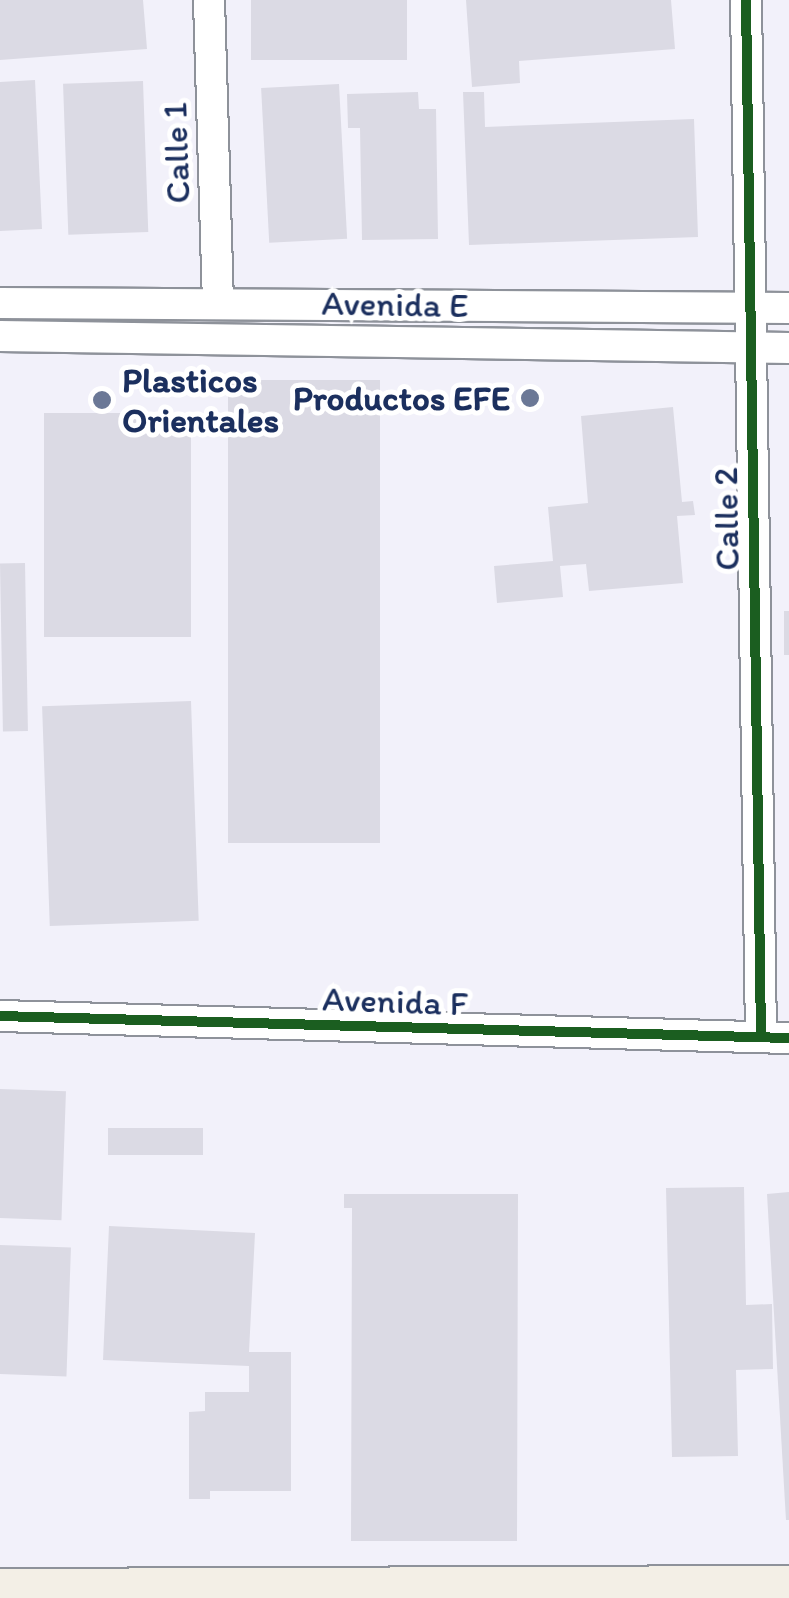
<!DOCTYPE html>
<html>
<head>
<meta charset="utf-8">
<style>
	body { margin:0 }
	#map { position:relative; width:789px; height:1598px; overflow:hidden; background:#fff; font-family:Itim,sans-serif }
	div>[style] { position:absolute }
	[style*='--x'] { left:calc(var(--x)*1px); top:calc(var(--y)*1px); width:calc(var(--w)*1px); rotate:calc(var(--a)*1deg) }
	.built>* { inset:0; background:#f2f1fa }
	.building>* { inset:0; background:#dbdae4; transform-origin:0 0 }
	.roads { filter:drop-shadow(2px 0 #8e929a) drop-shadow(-2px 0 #8e929a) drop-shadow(0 2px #8e929a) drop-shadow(0 -2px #8e929a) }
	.minor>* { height:30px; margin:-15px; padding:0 15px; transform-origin:15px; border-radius:15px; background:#fff }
	.major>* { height:38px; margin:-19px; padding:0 19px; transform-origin:19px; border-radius:19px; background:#f3efe6 }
	.cycleway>* { height:10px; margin:-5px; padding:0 5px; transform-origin:5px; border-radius:5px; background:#1b5e20 }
	.dots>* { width:28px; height:28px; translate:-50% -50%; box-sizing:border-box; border:5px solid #fff; border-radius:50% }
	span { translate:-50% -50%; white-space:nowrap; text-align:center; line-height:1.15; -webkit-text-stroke:10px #fff; paint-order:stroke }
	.street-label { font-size:35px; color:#1b2f5e }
	.poi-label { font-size:35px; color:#1b2f5e; font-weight:700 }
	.left { translate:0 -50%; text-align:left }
	.right { translate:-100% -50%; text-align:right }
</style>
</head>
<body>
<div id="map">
	<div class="built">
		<div style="clip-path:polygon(0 0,789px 0,789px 1572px,379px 1578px,0 1568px)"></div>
	</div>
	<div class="building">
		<div style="clip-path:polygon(0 0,143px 0,147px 49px,0 60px)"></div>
		<div style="left:251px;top:0;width:156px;height:60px"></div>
		<div style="clip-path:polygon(466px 0,671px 0,675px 49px,519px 61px,520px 83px,472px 87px)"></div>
		<div style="clip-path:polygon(35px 80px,42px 229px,0 231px,0 82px)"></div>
		<div style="left:143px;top:81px;width:151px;height:80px;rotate:88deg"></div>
		<div style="left:339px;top:84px;width:155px;height:78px;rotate:87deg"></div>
		<div style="clip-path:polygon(418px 92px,419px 109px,436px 109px,438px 239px,362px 240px,360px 128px,348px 128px,347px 94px)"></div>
		<div style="clip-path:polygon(463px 92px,484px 92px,485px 127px,694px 119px,698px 237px,469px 245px)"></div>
		<div style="left:380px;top:380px;width:463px;height:152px;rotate:90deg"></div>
		<div style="clip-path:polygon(673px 407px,682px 502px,693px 501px,695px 515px,677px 516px,683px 583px,589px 591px,586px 564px,560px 566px,563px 597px,497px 603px,494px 566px,553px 561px,548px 507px,588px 503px,581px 416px)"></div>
		<div style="left:191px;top:413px;width:224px;height:147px;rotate:90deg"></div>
		<div style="left:25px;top:563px;width:168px;height:25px;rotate:89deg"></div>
		<div style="left:789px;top:611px;width:44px;height:5px;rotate:90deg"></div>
		<div style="left:191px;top:701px;width:220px;height:149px;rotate:88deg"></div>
		<div style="left:0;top:1089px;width:66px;height:129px;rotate:2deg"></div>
		<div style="left:203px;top:1128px;width:27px;height:95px;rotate:90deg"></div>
		<div style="clip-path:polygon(744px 1187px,746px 1305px,772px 1304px,773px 1369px,736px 1370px,738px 1456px,672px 1457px,666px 1188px)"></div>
		<div style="clip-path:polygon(789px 1192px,789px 1520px,786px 1520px,767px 1194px)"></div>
		<div style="clip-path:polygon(344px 1194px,518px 1194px,517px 1541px,351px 1541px,352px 1208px,344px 1208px)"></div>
		<div style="clip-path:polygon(109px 1226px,255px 1233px,249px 1352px,291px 1352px,291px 1491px,210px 1491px,210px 1499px,189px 1499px,189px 1412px,205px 1411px,205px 1392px,249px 1392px,249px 1366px,103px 1360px)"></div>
		<div style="left:0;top:1245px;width:71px;height:129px;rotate:2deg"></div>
	</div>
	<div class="roads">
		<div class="minor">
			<div style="--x:209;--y:0;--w:304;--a:88.3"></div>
			<div style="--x:746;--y:0;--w:1037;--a:89.17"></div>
			<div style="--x:0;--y:303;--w:789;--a:0.36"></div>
			<div style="--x:0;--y:336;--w:789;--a:0.87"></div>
			<div style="--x:0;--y:1016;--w:789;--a:1.6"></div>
		</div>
		<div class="major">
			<div style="--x:0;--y:1588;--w:789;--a:-0.22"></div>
		</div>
	</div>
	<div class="cycleway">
		<div style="--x:746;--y:0;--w:1037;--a:89.17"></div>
		<div style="--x:0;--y:1016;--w:789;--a:1.6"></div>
	</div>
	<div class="dots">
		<div style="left:530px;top:398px;background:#6b7896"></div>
		<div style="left:102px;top:400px;background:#6b7896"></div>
	</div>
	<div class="street-label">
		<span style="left:176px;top:153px;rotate:-92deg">Calle 1</span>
		<span style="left:395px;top:304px;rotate:1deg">Avenida E</span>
		<span style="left:726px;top:519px;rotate:-91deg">Calle 2</span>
		<span style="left:395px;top:1001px;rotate:2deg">Avenida F</span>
	</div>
	<div class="poi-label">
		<span class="left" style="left:122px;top:400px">Plasticos<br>Orientales</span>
		<span class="right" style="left:510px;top:398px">Productos EFE</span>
	</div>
</div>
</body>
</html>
